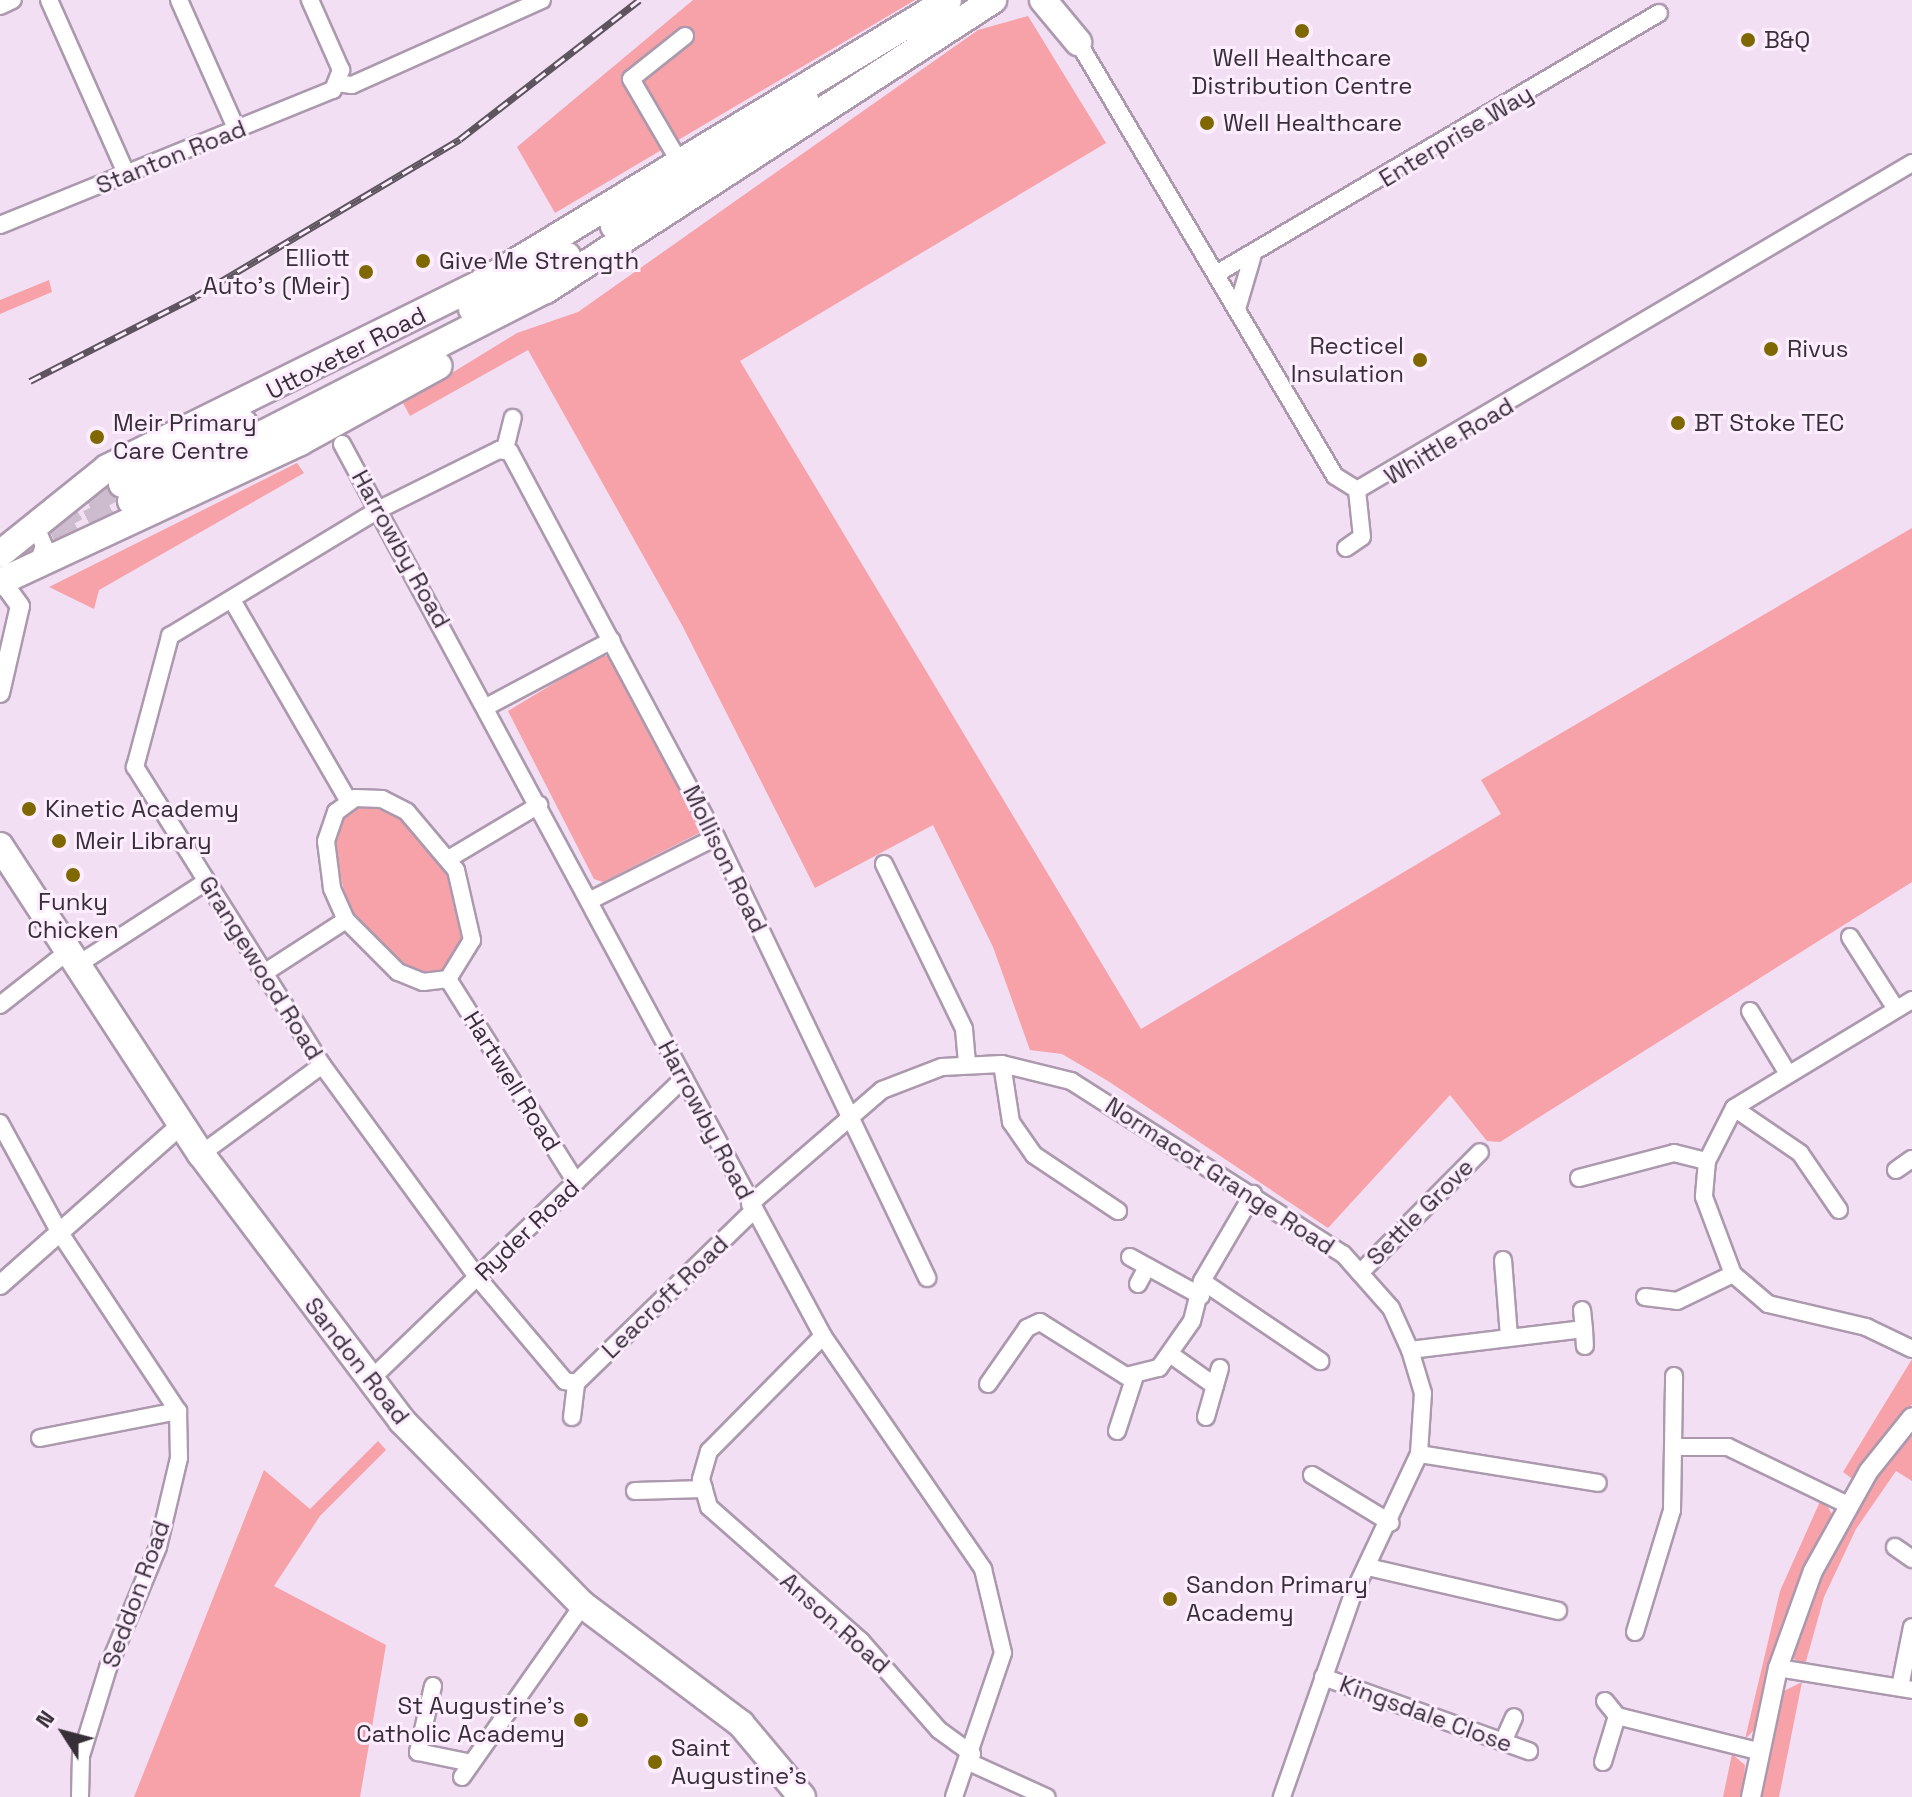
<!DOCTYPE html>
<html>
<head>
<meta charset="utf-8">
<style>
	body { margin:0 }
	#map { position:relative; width:1912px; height:1797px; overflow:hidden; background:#f2dff4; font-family:"Space Grotesk",sans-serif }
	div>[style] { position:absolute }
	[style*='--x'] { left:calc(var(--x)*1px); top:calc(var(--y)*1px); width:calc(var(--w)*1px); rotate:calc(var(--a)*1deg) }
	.green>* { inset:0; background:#f6a2a8 }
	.trunk-tunnel>* { height:26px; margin-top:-13px; transform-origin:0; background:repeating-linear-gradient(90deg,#cdbcce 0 26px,transparent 0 39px) }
	.roads { filter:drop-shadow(2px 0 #ac99ae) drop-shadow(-2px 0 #ac99ae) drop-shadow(0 2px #ac99ae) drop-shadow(0 -2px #ac99ae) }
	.minor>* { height:16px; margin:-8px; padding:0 8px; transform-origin:8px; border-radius:8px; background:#fff }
	.tertiary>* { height:18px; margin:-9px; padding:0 9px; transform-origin:9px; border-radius:9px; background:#fff }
	.trunk>* { height:26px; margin:-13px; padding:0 13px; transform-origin:13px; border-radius:13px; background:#fff }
	.rail>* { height:7px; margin-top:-3.5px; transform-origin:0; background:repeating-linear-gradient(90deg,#fdedff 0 12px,#5e545f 0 24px); box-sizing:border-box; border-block:2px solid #5e545f }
	.dots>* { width:22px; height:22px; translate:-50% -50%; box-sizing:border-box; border:4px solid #fdedff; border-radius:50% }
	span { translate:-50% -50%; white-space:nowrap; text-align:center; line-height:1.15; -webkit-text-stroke:6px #fdedff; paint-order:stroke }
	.poi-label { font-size:24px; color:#372f38 }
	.left { translate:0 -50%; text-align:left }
	.right { translate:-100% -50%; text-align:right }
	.street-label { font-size:24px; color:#372f38 }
	.north { position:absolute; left:24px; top:1693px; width:80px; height:80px; -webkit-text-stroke:6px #fdedff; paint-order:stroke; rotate:306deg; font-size:22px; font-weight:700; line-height:32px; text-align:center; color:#372f38 }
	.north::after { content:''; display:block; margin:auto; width:28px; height:36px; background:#372f38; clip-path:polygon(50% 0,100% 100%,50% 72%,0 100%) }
</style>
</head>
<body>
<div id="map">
	<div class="green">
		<div style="clip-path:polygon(693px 0,915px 0,555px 213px,517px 147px)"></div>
		<div style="clip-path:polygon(1028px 16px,1106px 143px,740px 361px,1141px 1029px,1501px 814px,1481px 780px,1912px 528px,1912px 882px,1500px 1142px,1487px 1141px,1450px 1095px,1328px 1228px,1108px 1081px,1062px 1054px,1030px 1050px,993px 947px,933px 825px,815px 888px,682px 625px,528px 350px,410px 416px,403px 403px,517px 333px,578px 312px,978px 30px)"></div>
		<div style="clip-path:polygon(49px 280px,52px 292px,0 314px,0 300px)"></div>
		<div style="clip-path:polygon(297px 463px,304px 473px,99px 590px,94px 609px,49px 587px)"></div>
		<div style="clip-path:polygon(599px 656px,612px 656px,701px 822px,699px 833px,603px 882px,594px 879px,508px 711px)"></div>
		<div style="clip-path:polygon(357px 804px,381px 804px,404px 817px,445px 861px,466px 939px,448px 971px,424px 976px,401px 967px,351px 916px,331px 841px,340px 816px)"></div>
		<div style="clip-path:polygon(1912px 1359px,1912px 1404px,1854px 1480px,1843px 1472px)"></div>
		<div style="clip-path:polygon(1912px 1426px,1912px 1481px,1896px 1471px,1856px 1529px,1824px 1597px,1805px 1665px,1792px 1658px,1792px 1647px,1828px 1553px)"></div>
		<div style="clip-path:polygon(378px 1441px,386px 1450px,320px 1516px,274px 1586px,386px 1645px,360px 1797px,134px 1797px,264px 1470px,310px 1509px)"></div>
		<div style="clip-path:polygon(1822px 1497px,1832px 1514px,1793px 1596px,1754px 1730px,1745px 1739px,1780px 1591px)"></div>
		<div style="clip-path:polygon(1802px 1682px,1779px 1797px,1758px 1797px,1780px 1693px)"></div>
		<div style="clip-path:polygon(1732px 1754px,1745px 1765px,1744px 1778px,1740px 1797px,1723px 1797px)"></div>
	</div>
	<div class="trunk-tunnel">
		<div style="--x:53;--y:520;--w:78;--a:-27.6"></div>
		<div style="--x:20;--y:559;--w:125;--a:-27.6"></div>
	</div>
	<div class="roads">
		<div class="minor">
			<div style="--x:49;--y:0;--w:192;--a:66"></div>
			<div style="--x:179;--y:0;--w:142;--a:66"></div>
			<div style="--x:0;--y:6;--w:14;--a:-25"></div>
			<div style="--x:1078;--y:42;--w:504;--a:59.37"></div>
			<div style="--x:1335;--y:476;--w:26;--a:32"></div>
			<div style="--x:1357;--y:490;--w:644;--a:-30.51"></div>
			<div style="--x:337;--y:83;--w:15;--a:8"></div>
			<div style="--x:352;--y:85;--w:208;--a:-24.1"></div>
			<div style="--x:679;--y:161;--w:95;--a:-120.3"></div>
			<div style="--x:631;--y:79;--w:69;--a:-38.5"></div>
			<div style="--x:0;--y:225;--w:359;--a:-22.1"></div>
			<div style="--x:333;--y:90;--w:22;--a:-68"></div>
			<div style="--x:341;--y:70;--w:77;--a:-113.9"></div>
			<div style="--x:1216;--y:274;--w:514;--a:-30.51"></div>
			<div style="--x:1237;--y:309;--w:53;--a:-73.6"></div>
			<div style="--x:342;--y:444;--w:1013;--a:61.66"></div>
			<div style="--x:823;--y:1336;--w:283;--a:55.5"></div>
			<div style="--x:983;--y:1569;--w:86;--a:76.6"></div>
			<div style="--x:1003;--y:1653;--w:152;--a:108.8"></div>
			<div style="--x:505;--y:449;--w:32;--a:-76"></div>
			<div style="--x:36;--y:527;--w:21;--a:67"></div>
			<div style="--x:44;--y:546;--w:20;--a:110"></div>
			<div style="--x:1346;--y:548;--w:19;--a:-35"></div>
			<div style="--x:1362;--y:537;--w:47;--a:-96.1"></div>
			<div style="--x:232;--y:600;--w:233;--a:59.9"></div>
			<div style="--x:488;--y:706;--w:140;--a:-28"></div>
			<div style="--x:355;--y:798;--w:27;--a:2"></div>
			<div style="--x:382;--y:799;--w:28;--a:27"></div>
			<div style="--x:407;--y:812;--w:76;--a:49.8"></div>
			<div style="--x:456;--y:870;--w:72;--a:77.1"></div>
			<div style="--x:472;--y:940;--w:46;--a:121.6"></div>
			<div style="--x:448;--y:979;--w:25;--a:173"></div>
			<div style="--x:423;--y:982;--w:27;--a:-158"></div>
			<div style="--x:398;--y:972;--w:74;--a:-135"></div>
			<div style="--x:346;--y:920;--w:35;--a:-114"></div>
			<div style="--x:332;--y:888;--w:47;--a:-97.3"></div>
			<div style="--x:326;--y:841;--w:31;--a:-71"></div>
			<div style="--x:336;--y:812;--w:24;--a:-36"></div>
			<div style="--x:450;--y:858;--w:104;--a:-30.8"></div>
			<div style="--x:884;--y:864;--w:183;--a:64.1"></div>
			<div style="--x:964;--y:1029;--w:36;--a:85"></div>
			<div style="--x:589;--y:901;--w:142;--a:-26.7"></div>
			<div style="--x:1850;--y:937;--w:85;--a:57.4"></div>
			<div style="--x:74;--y:967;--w:158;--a:-32.9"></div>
			<div style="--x:264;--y:973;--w:98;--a:-32.9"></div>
			<div style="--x:448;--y:979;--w:240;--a:57.8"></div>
			<div style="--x:1912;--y:1000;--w:208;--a:148.8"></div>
			<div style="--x:1734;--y:1108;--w:59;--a:117"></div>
			<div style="--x:1707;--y:1161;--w:36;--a:95"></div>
			<div style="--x:1704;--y:1197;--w:82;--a:69.4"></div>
			<div style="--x:1733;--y:1274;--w:46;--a:40.6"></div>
			<div style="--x:1768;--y:1304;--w:101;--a:13.2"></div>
			<div style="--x:1866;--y:1327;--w:51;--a:25.6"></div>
			<div style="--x:0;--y:1005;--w:84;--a:-38.2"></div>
			<div style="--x:1750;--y:1011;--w:71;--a:58.8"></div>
			<div style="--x:1002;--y:1064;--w:59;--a:81.2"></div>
			<div style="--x:1011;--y:1122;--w:40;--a:55.1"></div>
			<div style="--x:1034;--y:1155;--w:101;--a:33.7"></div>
			<div style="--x:1734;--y:1108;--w:80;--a:34.3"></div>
			<div style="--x:1800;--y:1153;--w:69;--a:55.6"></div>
			<div style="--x:0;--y:1123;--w:125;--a:61.4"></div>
			<div style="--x:60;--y:1233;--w:214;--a:56.5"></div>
			<div style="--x:178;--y:1411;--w:47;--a:88.8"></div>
			<div style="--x:179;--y:1458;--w:91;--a:103.3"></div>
			<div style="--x:158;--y:1547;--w:131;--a:112.5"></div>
			<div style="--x:108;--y:1668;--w:92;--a:107.1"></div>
			<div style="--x:81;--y:1756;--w:41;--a:91.4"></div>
			<div style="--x:201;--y:1154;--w:150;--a:-36.3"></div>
			<div style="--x:1896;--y:1170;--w:19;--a:-35"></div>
			<div style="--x:1579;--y:1178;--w:98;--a:-14.7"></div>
			<div style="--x:1674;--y:1153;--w:34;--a:14"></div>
			<div style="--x:750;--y:1204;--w:174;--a:-40.8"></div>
			<div style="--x:882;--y:1090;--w:64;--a:-21"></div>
			<div style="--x:942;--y:1067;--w:60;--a:-2.9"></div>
			<div style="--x:1002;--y:1064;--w:71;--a:13.8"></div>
			<div style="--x:1071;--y:1081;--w:322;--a:32.5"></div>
			<div style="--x:1343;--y:1254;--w:72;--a:48.4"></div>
			<div style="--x:1391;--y:1308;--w:46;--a:65.7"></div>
			<div style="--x:1410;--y:1350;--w:45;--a:73.2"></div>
			<div style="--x:1423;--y:1393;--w:61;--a:93.8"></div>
			<div style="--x:1419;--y:1454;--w:155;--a:115.2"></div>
			<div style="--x:1353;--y:1594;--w:215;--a:109.3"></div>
			<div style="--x:753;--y:1211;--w:247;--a:135.8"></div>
			<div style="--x:576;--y:1383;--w:11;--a:-170"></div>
			<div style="--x:565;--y:1381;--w:135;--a:-130.2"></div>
			<div style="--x:478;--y:1278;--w:264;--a:-126.2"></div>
			<div style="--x:322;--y:1065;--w:352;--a:-122.1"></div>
			<div style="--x:135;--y:767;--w:136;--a:-75"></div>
			<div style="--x:170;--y:636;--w:245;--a:-31.2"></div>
			<div style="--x:380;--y:509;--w:133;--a:-26.4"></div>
			<div style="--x:499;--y:450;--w:11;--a:10"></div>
			<div style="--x:510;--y:452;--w:437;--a:61.9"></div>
			<div style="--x:716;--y:837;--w:489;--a:64.4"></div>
			<div style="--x:1130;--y:1257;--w:81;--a:28.8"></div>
			<div style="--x:1503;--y:1260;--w:76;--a:85.5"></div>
			<div style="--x:1360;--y:1273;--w:170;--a:-45.2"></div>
			<div style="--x:1202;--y:1281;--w:143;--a:34.1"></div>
			<div style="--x:1138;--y:1284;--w:19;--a:-62"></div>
			<div style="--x:1645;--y:1297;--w:32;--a:7"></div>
			<div style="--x:1677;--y:1301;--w:62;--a:-25.7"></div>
			<div style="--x:1584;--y:1329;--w:17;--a:87"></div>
			<div style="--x:823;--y:1336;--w:162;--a:134.7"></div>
			<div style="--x:709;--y:1451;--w:29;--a:106"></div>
			<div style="--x:701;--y:1479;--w:29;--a:74"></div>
			<div style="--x:709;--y:1507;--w:203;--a:41.4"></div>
			<div style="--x:861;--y:1641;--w:118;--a:48.8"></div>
			<div style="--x:939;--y:1730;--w:41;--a:36"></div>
			<div style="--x:1410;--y:1350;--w:175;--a:-6.9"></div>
			<div style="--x:1584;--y:1329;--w:19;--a:-96"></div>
			<div style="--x:1170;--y:1354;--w:55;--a:35.4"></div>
			<div style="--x:369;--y:1381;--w:437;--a:-43.9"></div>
			<div style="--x:988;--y:1384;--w:68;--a:-55.1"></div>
			<div style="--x:1027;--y:1328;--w:14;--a:-25"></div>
			<div style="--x:1040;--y:1322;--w:102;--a:32.1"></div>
			<div style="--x:1126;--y:1376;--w:34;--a:-14"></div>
			<div style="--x:1159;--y:1368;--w:57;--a:-54.9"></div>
			<div style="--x:1192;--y:1321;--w:41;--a:-76"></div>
			<div style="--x:1202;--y:1281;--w:101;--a:-59.6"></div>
			<div style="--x:572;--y:1417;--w:34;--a:-83"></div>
			<div style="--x:1206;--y:1417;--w:51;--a:-74.1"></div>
			<div style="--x:1117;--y:1431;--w:58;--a:-71.9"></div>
			<div style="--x:40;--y:1438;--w:141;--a:-11.1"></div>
			<div style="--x:1676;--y:1447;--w:52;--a:0"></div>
			<div style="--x:1728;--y:1447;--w:133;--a:25.8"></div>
			<div style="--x:1419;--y:1454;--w:181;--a:9.2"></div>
			<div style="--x:1312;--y:1475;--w:92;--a:31.3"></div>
			<div style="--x:635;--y:1491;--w:69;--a:-1.7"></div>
			<div style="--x:1895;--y:1547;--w:21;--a:35"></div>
			<div style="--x:1368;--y:1567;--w:195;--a:13"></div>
			<div style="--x:1635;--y:1632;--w:127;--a:-73.1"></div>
			<div style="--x:1672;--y:1510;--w:134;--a:-89.1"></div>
			<div style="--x:1778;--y:1668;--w:136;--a:9.3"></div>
			<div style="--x:1323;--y:1677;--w:219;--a:19.8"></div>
			<div style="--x:433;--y:1686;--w:68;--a:102.8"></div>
			<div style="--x:418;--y:1752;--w:54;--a:11.7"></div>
			<div style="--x:1900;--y:1687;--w:61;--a:-78.7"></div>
			<div style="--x:1605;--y:1701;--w:19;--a:51"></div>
			<div style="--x:1503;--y:1742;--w:27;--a:-66"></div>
			<div style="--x:969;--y:1762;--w:85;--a:24.4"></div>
			<div style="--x:1603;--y:1762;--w:48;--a:-73.1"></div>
			<div style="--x:1617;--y:1716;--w:148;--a:14"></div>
			<div style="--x:462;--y:1777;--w:210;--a:-54.9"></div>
		</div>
		<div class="tertiary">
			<div style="--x:0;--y:693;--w:89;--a:-77.1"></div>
			<div style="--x:20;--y:606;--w:31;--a:-126"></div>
			<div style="--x:0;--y:1285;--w:242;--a:-41.5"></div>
			<div style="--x:1751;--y:1797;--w:132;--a:-78.2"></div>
			<div style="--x:1778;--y:1668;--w:103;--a:-70.2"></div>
			<div style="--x:1813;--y:1571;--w:113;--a:-60.9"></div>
			<div style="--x:1868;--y:1472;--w:70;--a:-51.3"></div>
		</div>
		<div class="trunk">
			<div style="--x:1043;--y:0;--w:55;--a:50.2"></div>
			<div style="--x:614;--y:226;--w:229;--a:-33.4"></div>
			<div style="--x:472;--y:309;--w:109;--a:-29.2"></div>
			<div style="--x:122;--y:484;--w:136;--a:-26.6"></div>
			<div style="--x:131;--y:501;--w:466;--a:-27"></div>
			<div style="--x:546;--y:290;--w:533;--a:-32.97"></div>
			<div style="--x:0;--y:554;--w:137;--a:-38.8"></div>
			<div style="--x:107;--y:468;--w:409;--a:-26.3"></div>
			<div style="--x:474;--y:287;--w:554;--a:-31.19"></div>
			<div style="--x:0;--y:582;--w:331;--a:-25"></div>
			<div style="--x:300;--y:442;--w:158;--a:-28.8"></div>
			<div style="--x:0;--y:846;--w:368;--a:56.9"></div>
			<div style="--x:201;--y:1154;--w:334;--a:53"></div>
			<div style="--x:402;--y:1421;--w:258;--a:45.5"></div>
			<div style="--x:583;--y:1605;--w:198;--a:37"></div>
			<div style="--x:741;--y:1724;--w:95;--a:50.1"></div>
		</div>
	</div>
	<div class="rail">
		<div style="--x:30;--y:381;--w:186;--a:-27.1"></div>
		<div style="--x:196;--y:296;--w:307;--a:-30.7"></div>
		<div style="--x:460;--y:139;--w:227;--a:-37.8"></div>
	</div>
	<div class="dots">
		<div style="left:1302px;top:31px;background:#806800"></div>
		<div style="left:1748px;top:40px;background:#806800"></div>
		<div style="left:1207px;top:123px;background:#806800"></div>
		<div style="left:423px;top:261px;background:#806800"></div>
		<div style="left:366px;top:272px;background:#806800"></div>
		<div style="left:1771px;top:349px;background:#806800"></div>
		<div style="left:1420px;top:360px;background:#806800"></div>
		<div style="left:1678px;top:423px;background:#806800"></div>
		<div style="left:97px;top:437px;background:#806800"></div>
		<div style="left:29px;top:809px;background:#806800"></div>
		<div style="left:59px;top:841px;background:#806800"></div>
		<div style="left:73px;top:875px;background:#806800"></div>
		<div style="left:1170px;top:1599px;background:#806800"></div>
		<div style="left:581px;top:1720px;background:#806800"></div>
		<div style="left:655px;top:1762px;background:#806800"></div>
	</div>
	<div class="poi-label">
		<span class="left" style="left:1764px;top:40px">B&amp;Q</span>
		<span style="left:1302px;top:72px">Well Healthcare<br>Distribution Centre</span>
		<span class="left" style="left:1223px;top:123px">Well Healthcare</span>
		<span class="right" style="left:350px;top:272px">Elliott<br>Auto's (Meir)</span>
		<span class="left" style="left:439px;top:261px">Give Me Strength</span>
		<span class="right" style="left:1404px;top:360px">Recticel<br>Insulation</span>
		<span class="left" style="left:1787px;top:349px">Rivus</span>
		<span class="left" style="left:113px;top:437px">Meir Primary<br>Care Centre</span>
		<span class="left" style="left:1694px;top:423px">BT Stoke TEC</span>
		<span class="left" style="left:45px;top:809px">Kinetic Academy</span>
		<span class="left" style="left:75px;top:841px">Meir Library</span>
		<span style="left:73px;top:916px">Funky<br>Chicken</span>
		<span class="left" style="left:1186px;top:1599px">Sandon Primary<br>Academy</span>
		<span class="right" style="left:565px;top:1720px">St Augustine's<br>Catholic Academy</span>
		<span class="left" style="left:671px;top:1762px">Saint<br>Augustine's</span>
	</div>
	<div class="street-label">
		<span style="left:1456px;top:136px;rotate:-31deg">Enterprise Way</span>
		<span style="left:171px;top:157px;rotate:-22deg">Stanton Road</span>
		<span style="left:346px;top:353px;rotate:-27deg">Uttoxeter Road</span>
		<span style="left:1449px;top:441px;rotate:-31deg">Whittle Road</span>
		<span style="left:401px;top:549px;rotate:61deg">Harrowby Road</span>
		<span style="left:725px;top:859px;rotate:64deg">Mollison Road</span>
		<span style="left:261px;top:968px;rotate:58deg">Grangewood Road</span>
		<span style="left:512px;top:1081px;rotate:58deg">Hartwell Road</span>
		<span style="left:706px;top:1120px;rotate:62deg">Harrowby Road</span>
		<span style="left:1220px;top:1176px;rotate:33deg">Normacot Grange Road</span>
		<span style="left:1420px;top:1212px;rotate:-45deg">Settle Grove</span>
		<span style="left:527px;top:1230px;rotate:-44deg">Ryder Road</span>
		<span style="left:665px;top:1297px;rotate:-44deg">Leacroft Road</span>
		<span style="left:357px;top:1361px;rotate:52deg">Sandon Road</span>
		<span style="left:136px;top:1594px;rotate:-70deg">Seddon Road</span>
		<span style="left:835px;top:1623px;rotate:42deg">Anson Road</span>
		<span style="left:1426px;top:1714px;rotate:20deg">Kingsdale Close</span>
	</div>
	<div class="north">N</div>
</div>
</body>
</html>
